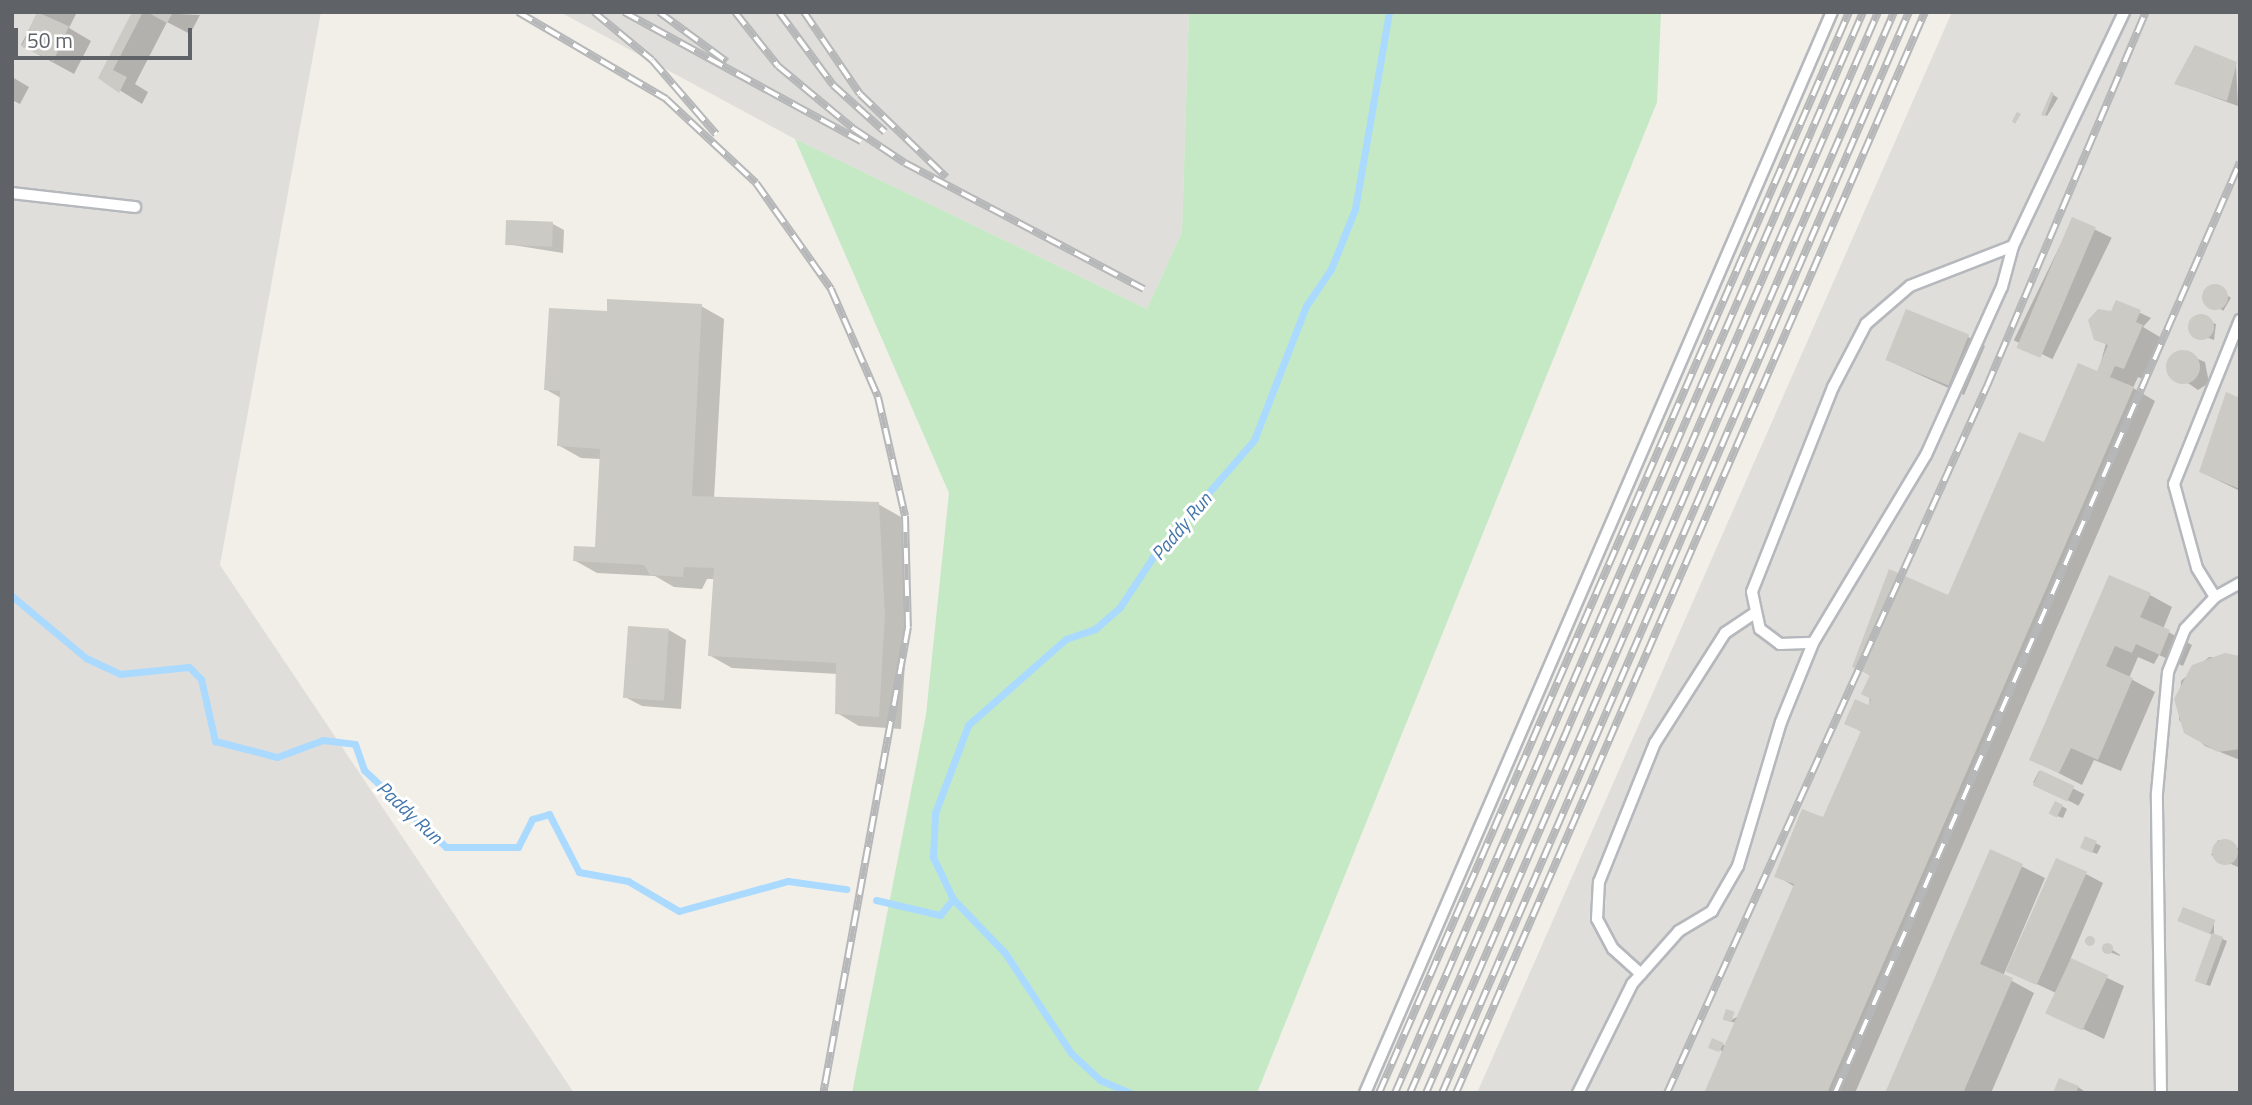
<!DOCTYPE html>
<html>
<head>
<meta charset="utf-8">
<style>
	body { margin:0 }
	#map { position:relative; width:2252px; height:1105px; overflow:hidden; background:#f1efe8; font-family:"Titillium Web",sans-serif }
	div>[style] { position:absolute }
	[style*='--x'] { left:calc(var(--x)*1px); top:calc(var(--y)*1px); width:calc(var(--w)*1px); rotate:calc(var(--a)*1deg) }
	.industrial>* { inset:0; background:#e0deda }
	.green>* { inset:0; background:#c5e8c5 }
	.shadow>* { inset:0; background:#0003; transform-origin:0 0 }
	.stream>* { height:7px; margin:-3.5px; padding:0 3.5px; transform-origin:3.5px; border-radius:3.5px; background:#aadaff }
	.building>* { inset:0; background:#cccac5; transform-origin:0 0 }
	.round { border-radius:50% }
	.roads { filter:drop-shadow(2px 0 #b5b8bc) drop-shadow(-2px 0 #b5b8bc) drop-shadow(0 2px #b5b8bc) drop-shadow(0 -2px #b5b8bc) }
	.lane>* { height:10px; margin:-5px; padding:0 5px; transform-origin:5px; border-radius:5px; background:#fff }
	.rail>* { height:8px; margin-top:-4px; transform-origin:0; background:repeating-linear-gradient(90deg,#fff 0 16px,#b6b7b8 0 32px); box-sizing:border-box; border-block:2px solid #b6b7b8 }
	span { translate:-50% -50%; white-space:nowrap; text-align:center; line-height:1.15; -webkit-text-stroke:6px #fff; paint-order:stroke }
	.water-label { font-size:19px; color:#4174aa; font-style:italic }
	.frame { position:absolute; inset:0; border:14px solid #5f6368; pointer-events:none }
	.scale { position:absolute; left:14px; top:28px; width:178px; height:32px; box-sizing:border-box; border:4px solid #5f6368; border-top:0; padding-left:9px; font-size:21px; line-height:24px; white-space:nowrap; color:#5f6368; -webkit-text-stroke:5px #fff; paint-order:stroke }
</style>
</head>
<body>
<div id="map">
	<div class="industrial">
		<div style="clip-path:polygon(12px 12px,321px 12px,220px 565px,574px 1093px,12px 1093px)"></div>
		<div style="clip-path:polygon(560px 12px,1189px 12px,1182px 232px,1147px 309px,795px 139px)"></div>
		<div style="clip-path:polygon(1952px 12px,2240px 12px,2240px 1093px,1477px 1093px)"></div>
	</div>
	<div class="green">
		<div style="clip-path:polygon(1189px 12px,1661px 12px,1657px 102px,1257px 1093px,852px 1093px,926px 715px,949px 493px,795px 139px,1147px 309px,1182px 232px)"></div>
	</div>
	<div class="shadow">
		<div style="clip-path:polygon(38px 12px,77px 12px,69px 28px,91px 41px,74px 74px,21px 45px)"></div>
		<div style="clip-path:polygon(134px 12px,200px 15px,190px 34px,167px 22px,135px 84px,148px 92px,142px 104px,100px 78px)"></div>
		<div style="clip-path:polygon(2236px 64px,2238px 106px,2177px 84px)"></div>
		<div style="clip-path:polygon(12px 77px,29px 87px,20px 104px,12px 100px)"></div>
		<div style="clip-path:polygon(2052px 94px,2058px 98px,2047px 116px,2043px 114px)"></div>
		<div style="left:2073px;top:219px;width:43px;height:135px;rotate:26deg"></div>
		<div style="clip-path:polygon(553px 224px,564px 230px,563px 253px,507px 244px)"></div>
		<div style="left:2213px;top:287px;width:21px;height:15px;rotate:31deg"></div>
		<div style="clip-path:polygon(2117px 302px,2151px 318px,2143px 327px,2165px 340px,2147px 381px,2138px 377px,2133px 388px,2155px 401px,1855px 1093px,1705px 1093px,1723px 1053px,1713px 1040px,1726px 1046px,1736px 1023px,1729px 1021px,1739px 1016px,1795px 887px,1777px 876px,1824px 819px,1862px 732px,1846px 723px,1869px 708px,1871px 676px,1855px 666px,1949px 597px,2044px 444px,2098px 373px)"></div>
		<div style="clip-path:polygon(701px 306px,724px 319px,714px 499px,878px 504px,901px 517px,907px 629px,901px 729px,859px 726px,837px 713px,838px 674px,732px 668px,709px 655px,715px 579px,707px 579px,702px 589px,674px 587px,655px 576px,597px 573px,574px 560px,596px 549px,601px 459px,581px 458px,558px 445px,561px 398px,545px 389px,609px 312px)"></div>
		<div style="clip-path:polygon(2195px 318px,2216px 324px,2214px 340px,2191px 332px)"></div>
		<div style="clip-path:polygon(1968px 337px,1985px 346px,1964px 395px,1887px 360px)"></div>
		<div style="clip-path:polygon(2181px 352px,2205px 362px,2209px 383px,2198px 390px,2169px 370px,2170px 360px)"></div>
		<div style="clip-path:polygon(2240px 400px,2240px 491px,2201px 472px)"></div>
		<div style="clip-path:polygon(2150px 595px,2172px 607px,2163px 629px,2192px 645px,2183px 666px,2159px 655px,2154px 664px,2138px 657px,2129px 678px,2155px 692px,2121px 771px,2094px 760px,2082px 785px,2031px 759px)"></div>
		<div style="clip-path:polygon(669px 630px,686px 640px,681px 709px,642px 706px,625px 697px)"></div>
		<div style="clip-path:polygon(2209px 657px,2240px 660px,2240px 760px,2205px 746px,2179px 720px,2181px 681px)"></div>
		<div style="left:2039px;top:771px;width:51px;height:13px;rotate:27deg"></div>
		<div style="clip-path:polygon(2062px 806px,2067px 809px,2063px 818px,2057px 816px)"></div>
		<div style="clip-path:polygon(2086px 838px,2101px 846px,2097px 854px,2087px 850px)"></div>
		<div style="clip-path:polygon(2218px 840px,2240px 849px,2240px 868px,2211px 855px)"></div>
		<div style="clip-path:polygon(1991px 851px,2045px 878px,2003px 976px,2034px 993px,1991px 1093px,1887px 1093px)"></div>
		<div style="clip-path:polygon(2086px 874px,2103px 883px,2070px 960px,2124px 986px,2104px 1039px,2050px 1013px,2058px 994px,2009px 971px)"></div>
		<div style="clip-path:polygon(2214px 922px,2214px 935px,2227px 941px,2210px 986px,2201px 983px,2213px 935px,2184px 923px)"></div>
		<div style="clip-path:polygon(2104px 944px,2120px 955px,2120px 956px,2102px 949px)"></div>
		<div style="clip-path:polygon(2078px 1087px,2087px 1093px,2055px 1093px)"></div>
	</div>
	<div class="stream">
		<div style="--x:12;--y:596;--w:97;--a:40"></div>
		<div style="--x:86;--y:658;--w:38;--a:25"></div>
		<div style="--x:120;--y:674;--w:69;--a:-5.8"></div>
		<div style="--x:189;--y:667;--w:17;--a:45"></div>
		<div style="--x:201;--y:679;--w:64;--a:77.3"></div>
		<div style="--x:215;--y:741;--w:64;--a:14.5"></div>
		<div style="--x:277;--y:757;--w:49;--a:-20.3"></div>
		<div style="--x:323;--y:740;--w:32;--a:7"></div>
		<div style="--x:355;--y:744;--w:28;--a:71"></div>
		<div style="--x:364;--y:770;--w:112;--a:43.2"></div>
		<div style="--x:446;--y:847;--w:72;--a:0"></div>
		<div style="--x:518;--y:847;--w:31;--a:-63"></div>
		<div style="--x:532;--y:819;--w:18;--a:-16"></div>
		<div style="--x:549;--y:814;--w:65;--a:62.7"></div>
		<div style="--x:579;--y:872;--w:50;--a:10.4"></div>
		<div style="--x:628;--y:881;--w:59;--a:30.5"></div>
		<div style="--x:679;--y:911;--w:113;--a:-15.4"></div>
		<div style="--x:788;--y:881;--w:59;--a:7.9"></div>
		<div style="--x:953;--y:899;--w:75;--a:46.1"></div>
		<div style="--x:1005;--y:953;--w:120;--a:56.6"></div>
		<div style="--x:1071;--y:1053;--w:40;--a:43"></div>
		<div style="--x:1100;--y:1080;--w:33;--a:23"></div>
		<div style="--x:876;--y:900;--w:66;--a:13.2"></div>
		<div style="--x:940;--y:915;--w:21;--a:-51"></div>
		<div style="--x:953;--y:899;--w:47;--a:-115.5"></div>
		<div style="--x:933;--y:857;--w:44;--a:-87.4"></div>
		<div style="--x:935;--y:813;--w:94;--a:-69.4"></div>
		<div style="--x:968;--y:725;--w:130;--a:-41.3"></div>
		<div style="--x:1066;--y:639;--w:31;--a:-19"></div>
		<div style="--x:1095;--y:629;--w:33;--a:-41"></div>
		<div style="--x:1120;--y:607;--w:60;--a:-56.6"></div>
		<div style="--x:1153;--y:557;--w:155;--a:-49.2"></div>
		<div style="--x:1254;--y:440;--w:144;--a:-68.8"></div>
		<div style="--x:1306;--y:306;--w:45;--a:-56"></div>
		<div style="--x:1331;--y:269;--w:65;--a:-68.2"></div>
		<div style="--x:1355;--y:209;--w:200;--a:-80.2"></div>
	</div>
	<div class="building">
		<div style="left:37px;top:12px;width:35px;height:38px;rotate:24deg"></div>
		<div style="clip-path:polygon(132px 12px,143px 12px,113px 70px,127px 77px,119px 93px,98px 78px)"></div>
		<div style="clip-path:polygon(147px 12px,173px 12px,167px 23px)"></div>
		<div style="clip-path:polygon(2195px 45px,2237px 62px,2227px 101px,2174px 84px)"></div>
		<div style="clip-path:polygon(2051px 92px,2054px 93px,2045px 116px,2041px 115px)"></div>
		<div style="clip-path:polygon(2017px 112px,2021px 114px,2015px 124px,2012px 121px)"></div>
		<div style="left:2072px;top:217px;width:26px;height:142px;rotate:23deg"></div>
		<div style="left:506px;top:220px;width:47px;height:25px;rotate:2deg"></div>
		<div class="round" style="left:2202px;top:284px;width:26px;height:26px"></div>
		<div style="clip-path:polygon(607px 299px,702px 304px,692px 496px,879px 502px,885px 615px,879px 717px,835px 714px,836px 663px,708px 656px,714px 568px,684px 567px,683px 577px,650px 575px,644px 565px,573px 561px,574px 546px,595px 547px,600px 449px,557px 446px,560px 391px,544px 390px,549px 308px,607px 311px)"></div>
		<div style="clip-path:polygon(2116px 300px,2141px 310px,2136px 322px,2143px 325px,2124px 369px,2115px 366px,2110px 377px,2134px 387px,1827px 1093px,1704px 1093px,1794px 884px,1774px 877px,1802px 809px,1823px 817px,1861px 731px,1844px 724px,1855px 699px,1868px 705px,1871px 699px,1861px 694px,1870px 675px,1852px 667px,1889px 569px,1948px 595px,2019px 432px,2044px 442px,2078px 363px,2097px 371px,2108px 345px,2094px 340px,2088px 320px,2098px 309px,2111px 311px)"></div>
		<div style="left:1906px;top:309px;width:68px;height:55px;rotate:22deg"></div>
		<div class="round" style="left:2188px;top:314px;width:26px;height:26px"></div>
		<div class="round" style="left:2166px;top:350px;width:34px;height:34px"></div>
		<div style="clip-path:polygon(2226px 392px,2240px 398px,2240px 489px,2199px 472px)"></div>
		<div style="clip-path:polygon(2109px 575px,2151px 593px,2140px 617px,2170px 630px,2160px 655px,2136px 644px,2132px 653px,2115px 646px,2106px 666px,2133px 678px,2098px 760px,2071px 748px,2059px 773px,2029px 760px)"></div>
		<div style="left:628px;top:626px;width:41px;height:72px;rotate:4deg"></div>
		<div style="clip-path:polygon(2225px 653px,2240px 656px,2240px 749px,2218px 752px,2184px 733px,2174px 699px,2192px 665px)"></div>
		<div style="left:2040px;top:770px;width:38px;height:17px;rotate:25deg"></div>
		<div style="left:2055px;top:801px;width:9px;height:14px;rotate:27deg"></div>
		<div style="left:2085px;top:836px;width:13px;height:13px;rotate:23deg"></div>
		<div class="round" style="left:2212px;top:839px;width:26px;height:26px"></div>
		<div style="clip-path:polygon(1990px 849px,2023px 864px,1980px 964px,2013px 978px,1963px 1093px,1885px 1093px)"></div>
		<div style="left:2056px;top:858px;width:34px;height:124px;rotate:24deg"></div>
		<div style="left:2183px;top:907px;width:35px;height:15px;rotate:22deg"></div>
		<div style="left:2212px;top:933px;width:12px;height:51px;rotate:20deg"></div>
		<div class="round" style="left:2085px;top:936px;width:10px;height:10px"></div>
		<div class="round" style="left:2101.5px;top:942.5px;width:11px;height:11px"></div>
		<div style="left:2071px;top:958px;width:41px;height:61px;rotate:25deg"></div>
		<div style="left:1726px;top:1009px;width:9px;height:11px;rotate:18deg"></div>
		<div style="clip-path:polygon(1712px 1038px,1724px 1043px,1719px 1052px,1708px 1048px)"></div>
		<div style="clip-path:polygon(2059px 1078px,2079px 1086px,2076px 1093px,2053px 1093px)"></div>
	</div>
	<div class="roads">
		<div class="lane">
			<div style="--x:12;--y:193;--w:124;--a:6.5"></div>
			<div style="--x:2013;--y:246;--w:110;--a:158.8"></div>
			<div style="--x:1910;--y:286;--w:58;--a:139.2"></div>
			<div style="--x:1866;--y:324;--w:71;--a:117.6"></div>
			<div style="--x:1833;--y:387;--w:220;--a:111.6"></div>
			<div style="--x:1752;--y:592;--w:38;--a:78"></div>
			<div style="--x:1760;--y:629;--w:25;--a:37"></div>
			<div style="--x:1780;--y:644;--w:33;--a:-2"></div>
			<div style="--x:1813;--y:643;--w:219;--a:-59"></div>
			<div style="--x:1926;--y:455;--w:184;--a:-65.7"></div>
			<div style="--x:2002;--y:287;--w:42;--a:-75"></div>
			<div style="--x:2013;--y:246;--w:259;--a:-64.6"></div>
			<div style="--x:2215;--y:597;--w:34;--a:-122"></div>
			<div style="--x:2197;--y:568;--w:87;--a:-105.3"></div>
			<div style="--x:2174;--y:484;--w:177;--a:-68.1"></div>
			<div style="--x:1641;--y:974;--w:38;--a:-138"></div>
			<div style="--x:1613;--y:949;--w:34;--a:-118"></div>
			<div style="--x:1597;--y:919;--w:37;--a:-87"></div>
			<div style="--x:1599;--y:882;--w:150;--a:-68.1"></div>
			<div style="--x:1655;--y:743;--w:130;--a:-57.5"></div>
			<div style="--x:1725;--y:633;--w:37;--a:-34"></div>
			<div style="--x:1365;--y:1093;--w:1178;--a:-66.64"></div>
			<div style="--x:1578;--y:1093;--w:122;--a:-63.6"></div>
			<div style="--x:1632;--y:984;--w:71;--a:-48.4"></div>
			<div style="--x:1679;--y:931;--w:39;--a:-31"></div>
			<div style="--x:1712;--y:911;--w:52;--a:-60"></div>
			<div style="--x:1738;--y:866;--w:150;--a:-73.4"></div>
			<div style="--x:1781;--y:722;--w:85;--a:-67.9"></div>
			<div style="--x:2161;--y:1093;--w:300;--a:-90.8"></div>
			<div style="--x:2157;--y:793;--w:121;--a:-84.8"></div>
			<div style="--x:2168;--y:672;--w:46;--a:-68.4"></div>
			<div style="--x:2185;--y:629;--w:44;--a:-46.8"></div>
			<div style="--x:2215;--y:597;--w:29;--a:-29"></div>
		</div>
	</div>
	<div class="rail">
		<div style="--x:518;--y:12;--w:172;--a:30.4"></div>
		<div style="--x:666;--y:99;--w:123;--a:43"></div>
		<div style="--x:756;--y:183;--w:130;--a:54.7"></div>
		<div style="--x:831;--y:289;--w:118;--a:66.5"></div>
		<div style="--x:878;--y:397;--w:122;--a:77.2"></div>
		<div style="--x:905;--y:516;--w:111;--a:88.5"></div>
		<div style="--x:908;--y:627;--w:474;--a:100.3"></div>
		<div style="--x:594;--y:12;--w:75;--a:39.6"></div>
		<div style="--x:652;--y:60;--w:98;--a:49.1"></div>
		<div style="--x:624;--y:12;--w:270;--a:28.6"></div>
		<div style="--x:659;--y:12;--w:84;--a:36.3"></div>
		<div style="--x:735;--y:12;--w:69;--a:51.5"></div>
		<div style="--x:778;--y:66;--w:99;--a:39.7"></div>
		<div style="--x:854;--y:129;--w:61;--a:33.7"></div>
		<div style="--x:905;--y:163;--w:270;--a:27.8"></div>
		<div style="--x:779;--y:12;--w:91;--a:53.5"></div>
		<div style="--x:833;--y:85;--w:70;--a:42.1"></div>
		<div style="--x:804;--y:12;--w:99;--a:55.7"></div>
		<div style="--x:860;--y:94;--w:120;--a:44"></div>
		<div style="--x:1379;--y:1093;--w:1179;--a:-66.5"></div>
		<div style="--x:1395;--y:1093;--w:1178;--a:-66.59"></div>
		<div style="--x:1410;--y:1093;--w:1178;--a:-66.59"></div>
		<div style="--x:1426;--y:1093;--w:1178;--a:-66.59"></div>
		<div style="--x:1442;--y:1093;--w:1178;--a:-66.64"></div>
		<div style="--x:1456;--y:1093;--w:1178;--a:-66.55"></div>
		<div style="--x:1667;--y:1093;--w:776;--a:-65.65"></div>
		<div style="--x:1987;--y:386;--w:406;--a:-67"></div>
		<div style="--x:1835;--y:1093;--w:1015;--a:-66.49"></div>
	</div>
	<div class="water-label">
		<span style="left:1181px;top:526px;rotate:-50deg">Paddy Run</span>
		<span style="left:410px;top:812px;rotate:43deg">Paddy Run</span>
	</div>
	<div class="frame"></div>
	<div class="scale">50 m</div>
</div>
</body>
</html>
